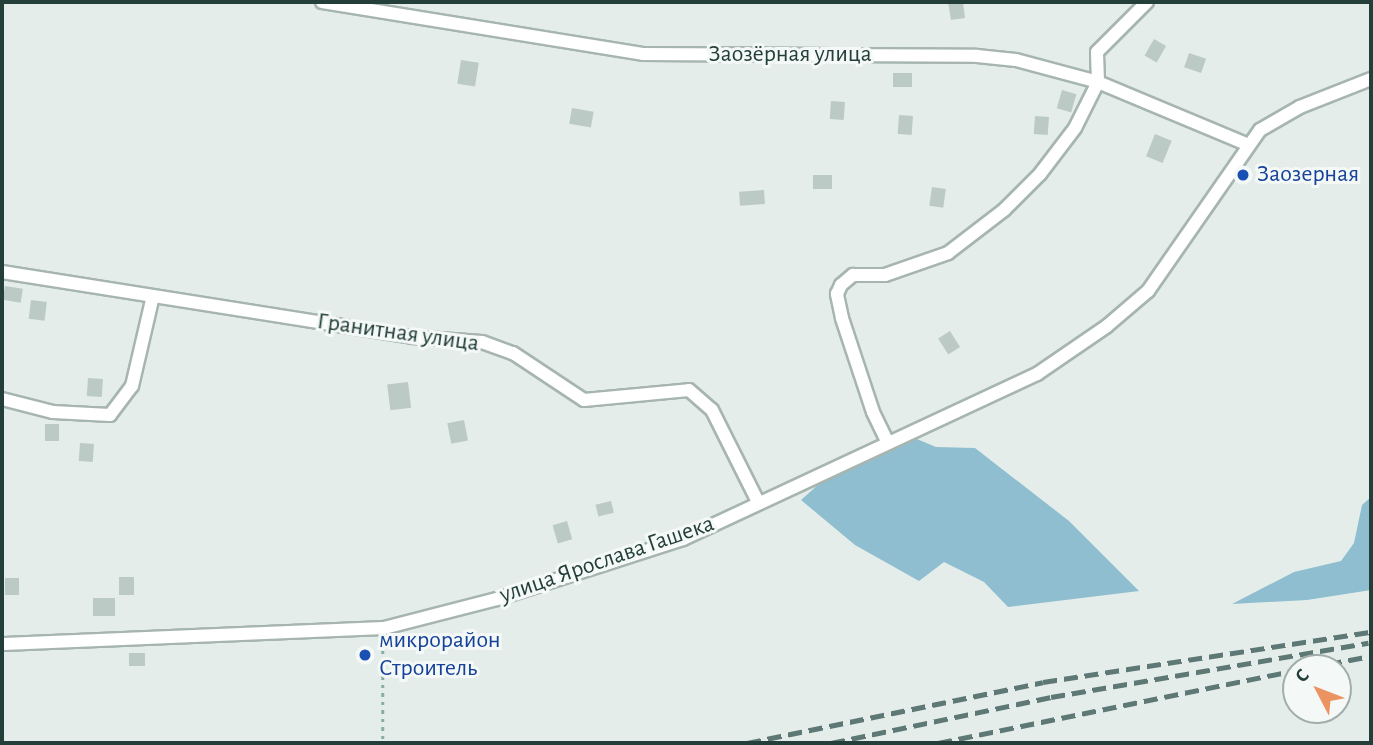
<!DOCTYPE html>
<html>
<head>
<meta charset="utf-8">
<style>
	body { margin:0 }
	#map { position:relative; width:1373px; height:745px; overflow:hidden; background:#e4edea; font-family:"Alegreya Sans",sans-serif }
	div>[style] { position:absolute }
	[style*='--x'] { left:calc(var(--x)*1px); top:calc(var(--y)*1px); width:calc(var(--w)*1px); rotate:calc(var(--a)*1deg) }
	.water>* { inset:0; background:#8ebecf }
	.building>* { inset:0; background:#bccac6; transform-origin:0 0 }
	.path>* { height:2.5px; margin-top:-1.25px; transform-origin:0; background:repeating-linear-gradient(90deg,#85afa6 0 3.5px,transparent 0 8.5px) }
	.roads { filter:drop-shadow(2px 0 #a7b5b1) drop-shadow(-2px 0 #a7b5b1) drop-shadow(0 2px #a7b5b1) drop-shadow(0 -2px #a7b5b1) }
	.street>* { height:12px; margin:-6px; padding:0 6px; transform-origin:6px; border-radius:6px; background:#fff }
	.rail>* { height:4.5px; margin-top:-2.25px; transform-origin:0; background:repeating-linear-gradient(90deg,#5e7975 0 14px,transparent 0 21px) }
	.dots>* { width:19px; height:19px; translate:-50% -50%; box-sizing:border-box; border:4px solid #f4f9f7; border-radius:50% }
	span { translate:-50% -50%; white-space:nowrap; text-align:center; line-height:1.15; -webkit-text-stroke:6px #f4f9f7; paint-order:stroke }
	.street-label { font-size:24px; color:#243e39 }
	.transit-label { font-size:24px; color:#164399 }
	.left { translate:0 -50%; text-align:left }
	.frame { position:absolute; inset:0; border:4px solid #243e39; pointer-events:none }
	.north { position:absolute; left:1282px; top:654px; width:70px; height:70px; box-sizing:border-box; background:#f4f9f7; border:2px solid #a1aeab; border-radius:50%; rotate:312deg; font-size:19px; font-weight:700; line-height:28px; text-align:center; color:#243e39 }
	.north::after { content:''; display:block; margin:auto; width:24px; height:32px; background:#ec9362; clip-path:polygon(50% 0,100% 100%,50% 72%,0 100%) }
</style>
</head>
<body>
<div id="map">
	<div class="water">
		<div style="clip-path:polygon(912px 437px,936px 447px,975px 448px,1069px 521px,1139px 591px,1008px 607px,984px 582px,944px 562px,919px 581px,855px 545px,801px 500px,829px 475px)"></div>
		<div style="clip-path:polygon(1371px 497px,1371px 590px,1307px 600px,1232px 604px,1294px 572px,1341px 561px,1354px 543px,1362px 505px)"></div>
	</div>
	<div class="building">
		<div style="clip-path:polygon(948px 2px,963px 2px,965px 18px,951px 20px)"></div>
		<div style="left:1154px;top:39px;width:14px;height:19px;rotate:30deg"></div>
		<div style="left:1189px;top:53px;width:18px;height:15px;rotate:19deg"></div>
		<div style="left:461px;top:60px;width:18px;height:24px;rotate:9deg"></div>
		<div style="left:893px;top:73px;width:19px;height:14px"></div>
		<div style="left:1062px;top:90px;width:15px;height:19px;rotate:16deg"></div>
		<div style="left:831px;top:101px;width:14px;height:18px;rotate:4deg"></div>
		<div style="left:572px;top:108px;width:22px;height:16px;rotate:10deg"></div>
		<div style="left:899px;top:115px;width:14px;height:19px;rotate:4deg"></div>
		<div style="left:1035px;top:116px;width:14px;height:18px;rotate:4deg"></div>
		<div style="left:1155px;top:134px;width:18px;height:24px;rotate:22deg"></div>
		<div style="left:832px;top:175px;width:14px;height:19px;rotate:90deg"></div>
		<div style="left:932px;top:187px;width:14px;height:19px;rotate:8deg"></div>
		<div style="left:764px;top:190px;width:14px;height:25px;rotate:86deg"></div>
		<div style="left:5px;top:286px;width:18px;height:14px;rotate:9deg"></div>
		<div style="left:31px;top:300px;width:16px;height:19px;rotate:7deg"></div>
		<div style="left:950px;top:331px;width:19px;height:14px;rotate:58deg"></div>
		<div style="left:88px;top:378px;width:15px;height:18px;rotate:4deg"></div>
		<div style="left:408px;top:382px;width:26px;height:21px;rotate:83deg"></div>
		<div style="left:464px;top:420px;width:21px;height:17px;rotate:79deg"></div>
		<div style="left:45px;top:424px;width:14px;height:17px"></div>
		<div style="left:80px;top:443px;width:14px;height:18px;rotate:4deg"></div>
		<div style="left:611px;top:501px;width:12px;height:16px;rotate:76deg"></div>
		<div style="left:567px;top:521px;width:19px;height:15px;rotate:74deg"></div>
		<div style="left:119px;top:577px;width:15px;height:18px"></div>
		<div style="left:5px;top:578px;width:14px;height:17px"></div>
		<div style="left:93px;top:598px;width:22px;height:18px"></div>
		<div style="left:129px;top:653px;width:16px;height:13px"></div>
	</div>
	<div class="path">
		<div style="--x:383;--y:642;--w:101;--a:90"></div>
	</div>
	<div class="roads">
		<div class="street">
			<div style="--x:322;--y:2;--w:325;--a:9.2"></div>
			<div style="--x:643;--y:54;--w:334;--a:0.3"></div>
			<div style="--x:977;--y:56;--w:39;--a:6"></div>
			<div style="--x:1016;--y:60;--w:85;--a:15"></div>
			<div style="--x:1098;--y:82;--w:160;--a:22.7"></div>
			<div style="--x:2;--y:272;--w:415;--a:9"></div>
			<div style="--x:412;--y:337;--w:70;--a:4.1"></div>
			<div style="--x:482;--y:342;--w:33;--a:20"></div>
			<div style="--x:513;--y:353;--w:85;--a:33.5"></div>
			<div style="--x:584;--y:400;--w:105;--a:-5.4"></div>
			<div style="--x:689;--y:390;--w:30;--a:41"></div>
			<div style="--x:712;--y:410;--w:103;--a:63.4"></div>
			<div style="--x:2;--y:399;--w:53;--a:14.3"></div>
			<div style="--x:53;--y:412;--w:57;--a:3"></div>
			<div style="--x:110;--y:415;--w:36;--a:-53"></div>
			<div style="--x:132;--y:386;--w:92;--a:-76.9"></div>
			<div style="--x:887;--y:441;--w:32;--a:-116"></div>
			<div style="--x:873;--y:412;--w:99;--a:-108.3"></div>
			<div style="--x:842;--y:318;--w:25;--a:-102"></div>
			<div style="--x:837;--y:294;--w:10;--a:-66"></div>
			<div style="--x:841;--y:285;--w:16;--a:-40"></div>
			<div style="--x:853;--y:275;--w:32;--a:0"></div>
			<div style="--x:885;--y:275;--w:67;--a:-19.2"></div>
			<div style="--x:948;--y:253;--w:71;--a:-37.5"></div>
			<div style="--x:1004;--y:210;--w:51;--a:-45"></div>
			<div style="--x:1040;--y:174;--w:58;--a:-52.7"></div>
			<div style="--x:1075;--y:128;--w:51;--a:-63.4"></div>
			<div style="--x:1098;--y:82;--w:30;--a:-92"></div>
			<div style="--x:1097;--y:52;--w:71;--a:-45"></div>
			<div style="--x:2;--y:644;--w:382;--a:-2.4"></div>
			<div style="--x:384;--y:628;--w:117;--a:-14.4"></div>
			<div style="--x:497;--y:599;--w:195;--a:-17.9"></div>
			<div style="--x:683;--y:539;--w:391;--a:-25"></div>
			<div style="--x:1037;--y:374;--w:85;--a:-34.4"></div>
			<div style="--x:1107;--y:326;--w:54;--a:-40.5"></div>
			<div style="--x:1148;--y:291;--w:196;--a:-55.2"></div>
			<div style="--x:1260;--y:130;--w:46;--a:-29.9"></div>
			<div style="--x:1300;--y:107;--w:76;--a:-21.5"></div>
		</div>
	</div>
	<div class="rail">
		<div style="--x:1307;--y:668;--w:65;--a:-10.6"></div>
		<div style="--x:747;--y:743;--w:302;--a:-11.6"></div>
		<div style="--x:1043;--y:682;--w:332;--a:-8.7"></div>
		<div style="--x:831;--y:743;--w:225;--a:-11.8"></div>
		<div style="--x:1051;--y:697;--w:322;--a:-9.7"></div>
		<div style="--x:938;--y:743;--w:365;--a:-11.5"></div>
	</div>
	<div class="dots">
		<div style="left:1243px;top:175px;background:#1a4fb4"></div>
		<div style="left:365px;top:655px;background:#1a4fb4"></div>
	</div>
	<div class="street-label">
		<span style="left:790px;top:55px">Заозёрная улица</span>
		<span style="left:398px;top:333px;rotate:8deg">Гранитная улица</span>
		<span style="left:607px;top:560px;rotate:-19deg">улица Ярослава Гашека</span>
	</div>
	<div class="transit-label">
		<span class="left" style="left:1257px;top:175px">Заозерная</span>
		<span class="left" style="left:379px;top:655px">микрорайон<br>Строитель</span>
	</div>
	<div class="frame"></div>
	<div class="north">С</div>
</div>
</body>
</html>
